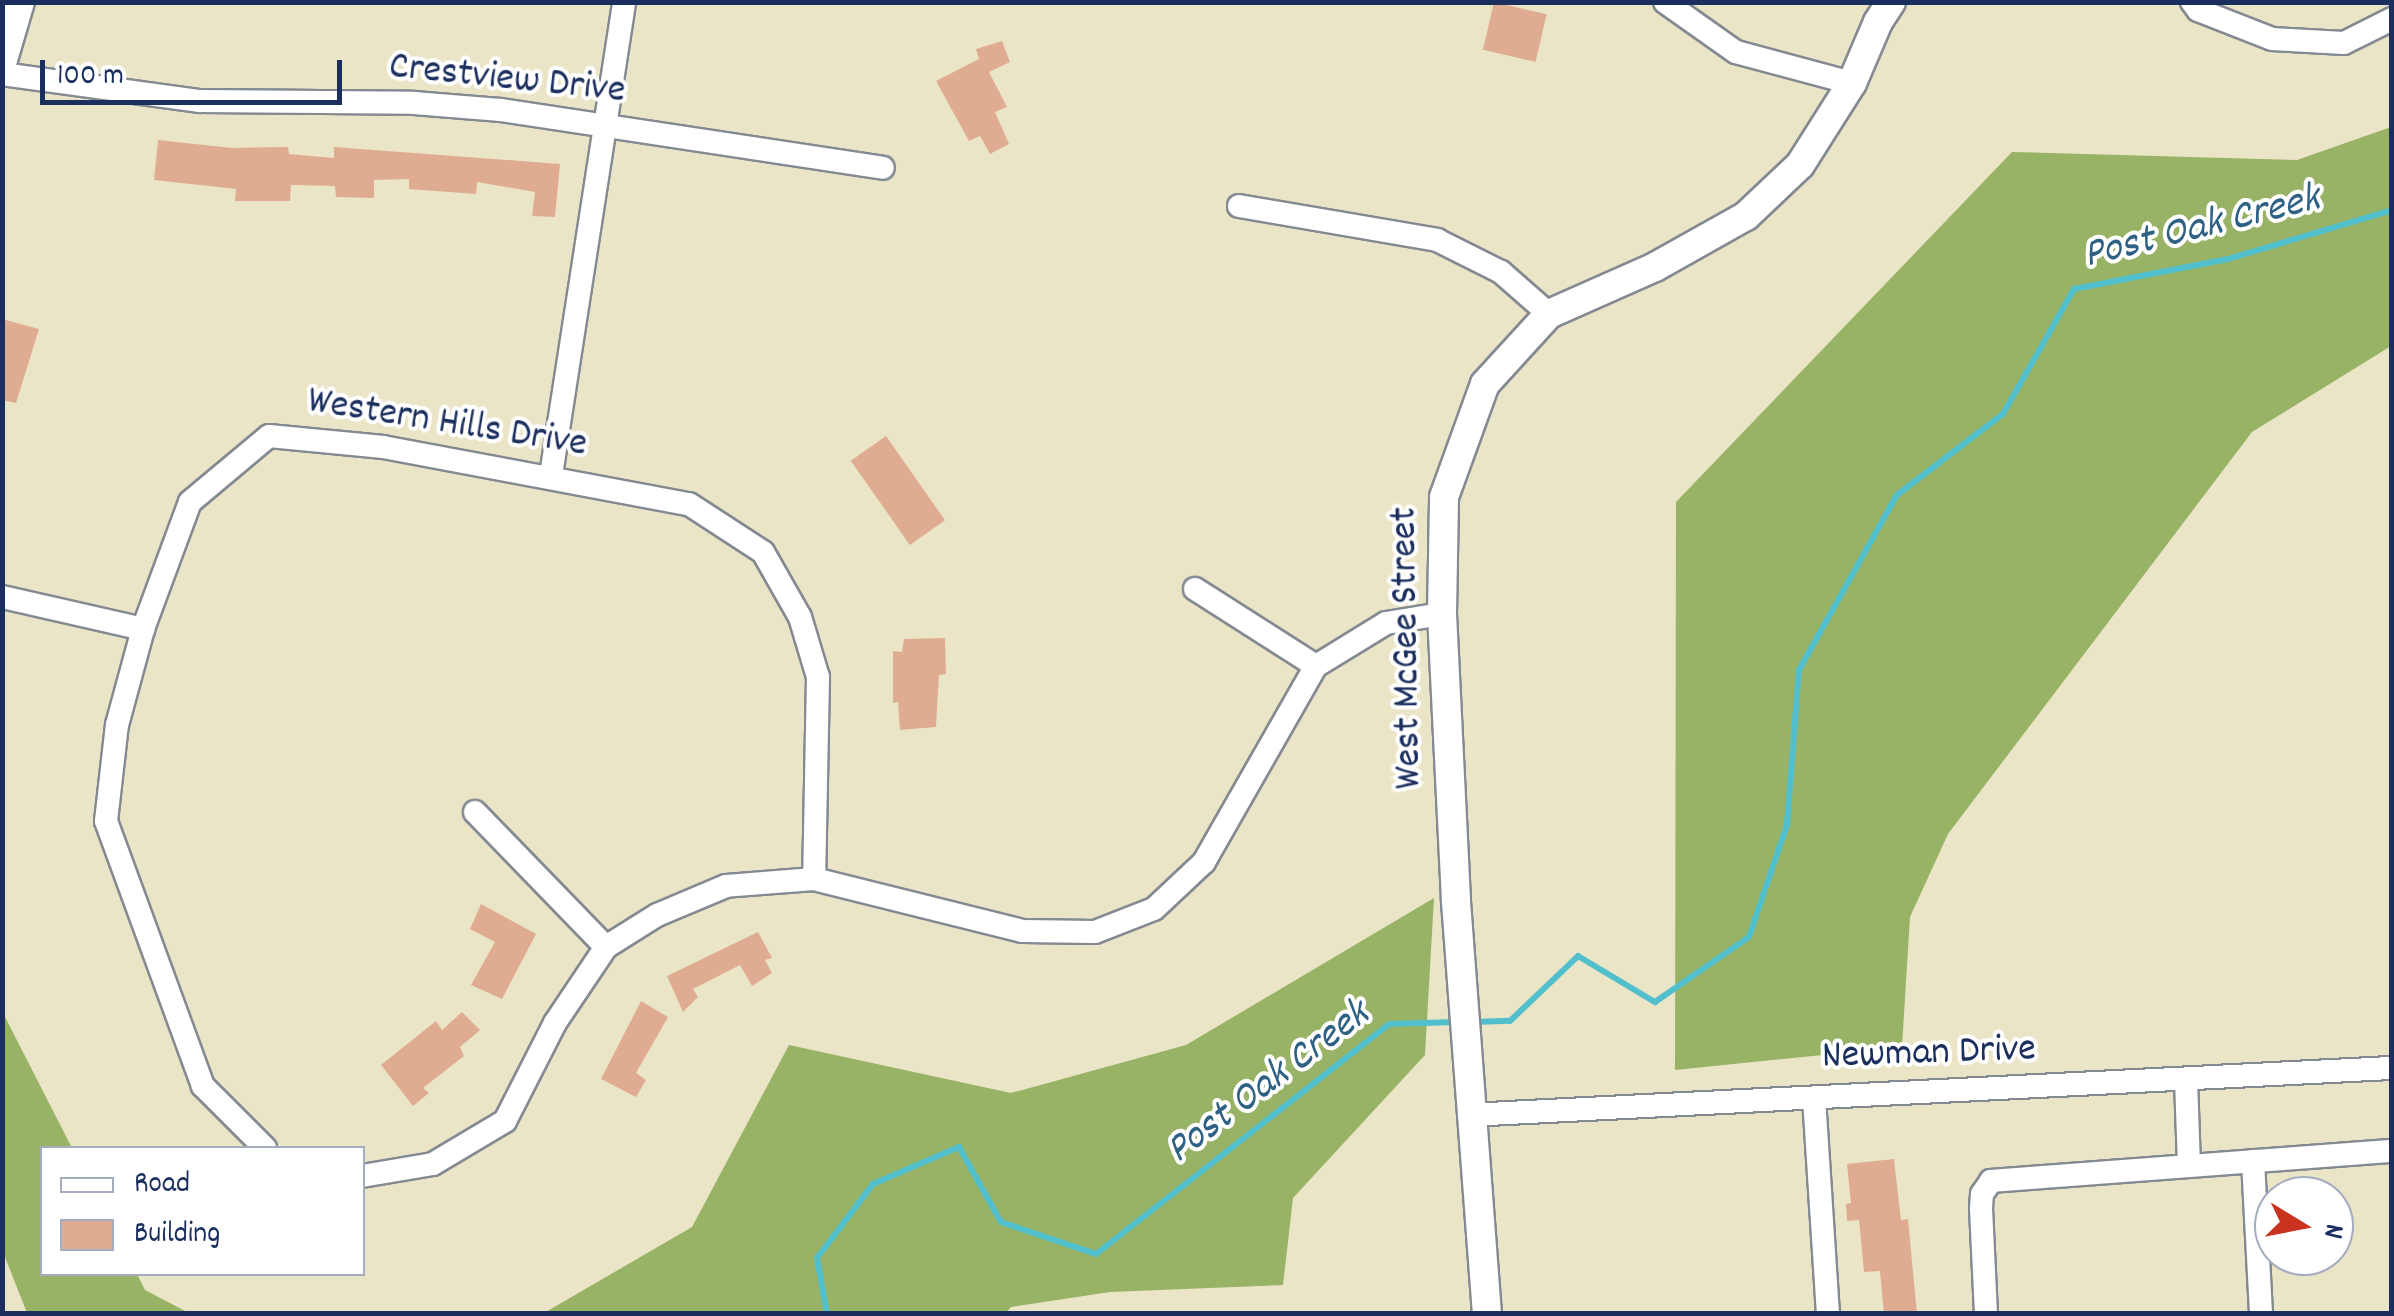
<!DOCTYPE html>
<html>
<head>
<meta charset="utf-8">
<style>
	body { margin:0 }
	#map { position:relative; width:2394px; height:1316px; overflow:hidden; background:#ebe5c7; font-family:Dekko,sans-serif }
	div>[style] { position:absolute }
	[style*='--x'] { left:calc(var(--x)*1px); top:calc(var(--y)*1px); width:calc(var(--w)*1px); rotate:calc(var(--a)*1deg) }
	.forest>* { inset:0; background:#99b366 }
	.stream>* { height:6px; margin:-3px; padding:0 3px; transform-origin:3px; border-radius:3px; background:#52bfcc }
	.building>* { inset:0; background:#e0ac91; transform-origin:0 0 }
	.roads { filter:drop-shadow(2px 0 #838a92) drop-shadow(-2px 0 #838a92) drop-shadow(0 2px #838a92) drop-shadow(0 -2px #838a92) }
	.minor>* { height:22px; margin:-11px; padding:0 11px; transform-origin:11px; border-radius:11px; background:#fff }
	.tertiary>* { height:28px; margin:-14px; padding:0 14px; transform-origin:14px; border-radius:14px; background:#fff }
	span { translate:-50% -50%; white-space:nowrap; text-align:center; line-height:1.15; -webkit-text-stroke:8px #fff; paint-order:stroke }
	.street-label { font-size:40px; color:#1b2f5e }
	.water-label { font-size:42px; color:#2e6184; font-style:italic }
	.frame { position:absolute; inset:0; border:5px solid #1b2f5e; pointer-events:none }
	.legend { position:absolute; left:40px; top:1146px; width:325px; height:130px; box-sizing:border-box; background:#fff; border:2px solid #a4acbf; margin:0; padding:12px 18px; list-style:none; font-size:30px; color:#1b2f5e }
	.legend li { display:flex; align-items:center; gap:20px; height:50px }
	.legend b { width:50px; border:2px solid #a4acbf }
	.north { position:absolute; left:2254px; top:1176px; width:100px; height:100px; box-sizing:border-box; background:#fff; border:2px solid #a4acbf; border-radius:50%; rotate:100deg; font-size:28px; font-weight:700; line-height:40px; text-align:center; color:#1b2f5e }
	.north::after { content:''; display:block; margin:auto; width:35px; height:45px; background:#c8321e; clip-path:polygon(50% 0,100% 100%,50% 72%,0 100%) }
	.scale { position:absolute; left:40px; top:60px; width:302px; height:45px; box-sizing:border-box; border:5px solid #1b2f5e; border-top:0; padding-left:12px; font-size:30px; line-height:35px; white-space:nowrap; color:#1b2f5e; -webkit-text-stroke:8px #fff; paint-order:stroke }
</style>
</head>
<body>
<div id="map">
	<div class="forest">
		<div style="clip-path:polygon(2391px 127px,2391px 346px,2252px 432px,1948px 834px,1910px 917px,1902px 1047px,1675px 1070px,1676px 502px,2012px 152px,2297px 160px)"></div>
		<div style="clip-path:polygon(1434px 898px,1425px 1055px,1293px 1198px,1283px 1285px,1110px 1292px,1011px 1307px,1005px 1314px,544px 1313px,692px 1227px,789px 1045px,1011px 1093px,1186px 1045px)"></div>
		<div style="clip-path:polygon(3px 1013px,72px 1148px,42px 1148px,42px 1274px,137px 1274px,145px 1290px,189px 1313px,27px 1313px,3px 1252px)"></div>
	</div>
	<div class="stream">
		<div style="--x:1473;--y:1022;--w:37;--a:-2"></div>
		<div style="--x:1510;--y:1021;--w:94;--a:-43.7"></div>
		<div style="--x:1578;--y:956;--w:90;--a:30.9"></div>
		<div style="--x:1655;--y:1002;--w:114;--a:-34.7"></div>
		<div style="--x:1749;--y:937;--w:118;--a:-71.3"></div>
		<div style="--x:1787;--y:825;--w:155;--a:-85.6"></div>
		<div style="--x:1799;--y:670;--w:201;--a:-60.8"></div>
		<div style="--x:1897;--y:495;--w:133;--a:-37.4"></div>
		<div style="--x:2003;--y:414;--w:144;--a:-60.4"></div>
		<div style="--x:2074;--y:289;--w:157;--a:-11"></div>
		<div style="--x:2228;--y:259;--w:171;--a:-16.6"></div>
		<div style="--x:827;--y:1314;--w:57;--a:-100.1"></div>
		<div style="--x:817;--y:1258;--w:93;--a:-52.9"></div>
		<div style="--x:873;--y:1184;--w:94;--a:-23.3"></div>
		<div style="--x:959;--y:1147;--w:86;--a:60.8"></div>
		<div style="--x:1001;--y:1222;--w:100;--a:18.6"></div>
		<div style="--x:1096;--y:1254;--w:372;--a:-38.1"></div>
		<div style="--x:1389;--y:1024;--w:67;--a:-1.7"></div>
	</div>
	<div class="building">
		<div style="left:1494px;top:2px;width:54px;height:49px;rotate:13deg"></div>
		<div style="clip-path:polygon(1002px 41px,1010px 62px,989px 72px,1007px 107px,995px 112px,1009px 144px,990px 154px,980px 136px,969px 141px,936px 81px,979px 59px,976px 49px)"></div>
		<div style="clip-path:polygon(158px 140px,232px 148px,288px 147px,289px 154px,334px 158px,334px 147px,560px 164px,555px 217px,532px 216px,535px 192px,477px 182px,476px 194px,409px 189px,409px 179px,374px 180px,374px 198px,336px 197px,335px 186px,291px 185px,290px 201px,235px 201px,236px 189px,154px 180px)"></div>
		<div style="clip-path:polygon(2px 319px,39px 329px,16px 403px,2px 400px)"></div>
		<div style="left:886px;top:436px;width:103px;height:43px;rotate:55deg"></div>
		<div style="clip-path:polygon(945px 638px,946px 674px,939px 675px,936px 727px,900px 730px,898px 702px,893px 703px,893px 651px,902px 652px,904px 639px)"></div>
		<div style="clip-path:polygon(481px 904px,536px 934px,502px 999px,471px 985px,495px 942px,470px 929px)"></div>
		<div style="clip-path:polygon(758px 932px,772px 958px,765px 960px,772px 973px,752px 986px,740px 965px,693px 989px,698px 997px,683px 1012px,667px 976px)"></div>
		<div style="clip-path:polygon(641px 1001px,668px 1017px,636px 1073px,646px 1080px,636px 1097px,601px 1079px)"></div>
		<div style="clip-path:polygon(462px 1012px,480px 1030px,460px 1047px,464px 1056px,423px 1088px,429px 1093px,413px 1106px,381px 1065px,436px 1021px,442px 1030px)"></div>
		<div style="clip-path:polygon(1894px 1159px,1901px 1220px,1908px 1219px,1917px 1314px,1884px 1314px,1880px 1271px,1864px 1272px,1859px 1220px,1847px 1221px,1846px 1204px,1851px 1203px,1847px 1164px)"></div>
	</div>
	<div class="roads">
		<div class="minor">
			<div style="--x:1665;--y:2;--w:87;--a:35.2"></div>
			<div style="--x:1736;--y:52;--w:120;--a:15"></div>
			<div style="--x:2192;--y:2;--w:10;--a:53"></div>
			<div style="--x:2198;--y:10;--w:79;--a:21.4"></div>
			<div style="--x:2272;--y:39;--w:72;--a:3.2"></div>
			<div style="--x:2344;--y:43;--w:54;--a:-26.6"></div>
			<div style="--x:2;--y:74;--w:200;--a:7.8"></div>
			<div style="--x:200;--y:101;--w:214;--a:0.5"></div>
			<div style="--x:414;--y:103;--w:87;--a:4.6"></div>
			<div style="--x:501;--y:110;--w:386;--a:8.6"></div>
			<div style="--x:1239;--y:206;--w:201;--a:9.7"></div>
			<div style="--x:1437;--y:240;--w:72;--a:26.6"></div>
			<div style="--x:1501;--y:272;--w:64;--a:41.2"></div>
			<div style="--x:551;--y:475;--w:479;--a:-81.2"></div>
			<div style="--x:1195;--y:589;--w:143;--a:32.5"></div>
			<div style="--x:2;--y:597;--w:145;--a:12.8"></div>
			<div style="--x:475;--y:812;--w:188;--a:45.9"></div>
			<div style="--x:814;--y:879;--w:215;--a:14"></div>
			<div style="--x:1023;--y:931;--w:72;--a:0.8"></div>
			<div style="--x:1095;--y:932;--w:63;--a:-21.3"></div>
			<div style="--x:1154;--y:909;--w:69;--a:-43.2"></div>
			<div style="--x:1204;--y:862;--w:226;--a:-60.3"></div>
			<div style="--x:1316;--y:666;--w:82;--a:-31.6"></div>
			<div style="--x:1386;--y:623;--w:57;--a:-9.1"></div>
			<div style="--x:2186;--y:1080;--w:85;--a:88"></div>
			<div style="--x:1814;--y:1098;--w:216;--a:86.3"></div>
			<div style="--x:1469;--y:1115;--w:924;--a:-2.92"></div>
			<div style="--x:265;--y:1148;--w:88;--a:-135"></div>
			<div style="--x:203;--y:1086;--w:282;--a:-110.1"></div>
			<div style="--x:106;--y:821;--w:97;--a:-83.5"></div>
			<div style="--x:117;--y:725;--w:99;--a:-74.8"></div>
			<div style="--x:143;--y:629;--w:135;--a:-69.7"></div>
			<div style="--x:190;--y:502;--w:103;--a:-39.9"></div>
			<div style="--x:269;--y:436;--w:115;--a:5.5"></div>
			<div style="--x:383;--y:447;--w:311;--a:10.6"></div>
			<div style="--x:689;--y:504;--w:88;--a:33"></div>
			<div style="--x:763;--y:552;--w:75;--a:60.4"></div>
			<div style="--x:800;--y:617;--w:63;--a:73.3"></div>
			<div style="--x:818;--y:677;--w:202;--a:91.1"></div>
			<div style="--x:814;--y:879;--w:88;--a:175.5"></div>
			<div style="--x:726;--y:886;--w:75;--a:157.2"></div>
			<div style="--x:657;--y:915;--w:60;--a:147.9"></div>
			<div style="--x:606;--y:947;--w:92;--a:123.9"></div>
			<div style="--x:555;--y:1023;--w:110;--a:117"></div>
			<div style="--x:505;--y:1121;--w:84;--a:149.2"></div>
			<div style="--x:433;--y:1164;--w:72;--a:170.4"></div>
			<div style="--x:2253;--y:1161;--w:153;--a:87"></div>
			<div style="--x:1986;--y:1314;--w:106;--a:-92.7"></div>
			<div style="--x:1981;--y:1208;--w:14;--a:-86"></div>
			<div style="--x:1982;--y:1194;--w:16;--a:-55"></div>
			<div style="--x:1991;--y:1181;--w:402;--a:-4.3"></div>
		</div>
		<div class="tertiary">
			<div style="--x:2;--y:63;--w:64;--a:-73.6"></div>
			<div style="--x:1487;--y:1314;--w:415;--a:-94.3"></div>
			<div style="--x:1456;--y:900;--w:286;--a:-92.8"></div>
			<div style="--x:1442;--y:614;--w:117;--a:-89"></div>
			<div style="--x:1444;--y:497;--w:120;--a:-70.1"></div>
			<div style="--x:1485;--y:384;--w:95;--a:-47.6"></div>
			<div style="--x:1549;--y:314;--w:116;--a:-23.9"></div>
			<div style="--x:1655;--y:267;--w:104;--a:-29.3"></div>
			<div style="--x:1746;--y:216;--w:74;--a:-43.4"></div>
			<div style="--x:1800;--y:165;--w:97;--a:-57.6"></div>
			<div style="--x:1852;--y:83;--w:66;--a:-66.9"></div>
			<div style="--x:1878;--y:22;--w:24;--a:-57"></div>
		</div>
	</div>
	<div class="street-label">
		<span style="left:507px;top:81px;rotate:6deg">Crestview Drive</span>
		<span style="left:447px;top:425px;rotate:9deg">Western Hills Drive</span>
		<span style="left:1409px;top:648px;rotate:-91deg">West McGee Street</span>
		<span style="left:1929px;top:1055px;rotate:-2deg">Newman Drive</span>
	</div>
	<div class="water-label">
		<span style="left:2202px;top:229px;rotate:-14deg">Post Oak Creek</span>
		<span style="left:1269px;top:1084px;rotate:-37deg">Post Oak Creek</span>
	</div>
	<div class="frame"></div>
	<ul class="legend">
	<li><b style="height:12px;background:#fff"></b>Road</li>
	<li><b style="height:28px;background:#e0ac91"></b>Building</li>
	</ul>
	<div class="north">N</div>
	<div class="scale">100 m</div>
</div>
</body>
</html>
